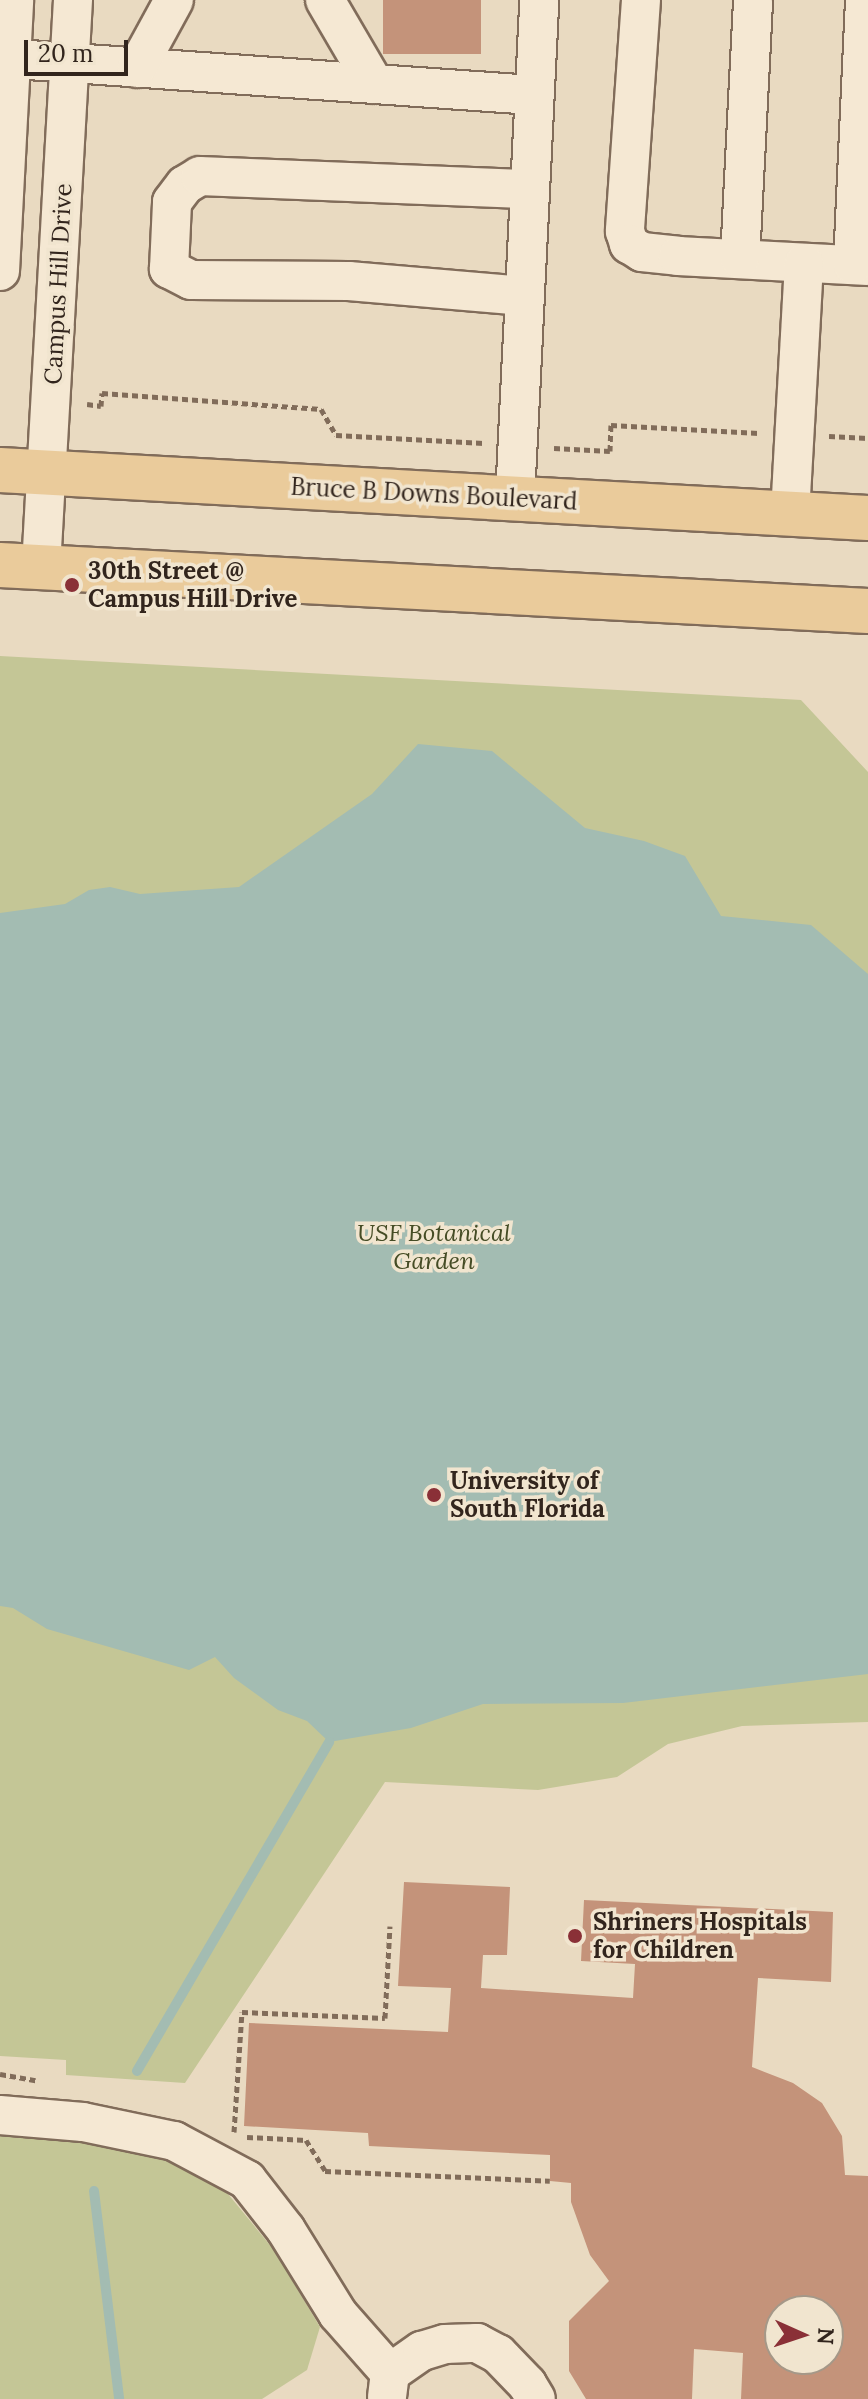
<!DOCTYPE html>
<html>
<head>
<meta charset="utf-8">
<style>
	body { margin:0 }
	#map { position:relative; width:868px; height:2399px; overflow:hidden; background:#e9dac1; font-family:Lora,serif }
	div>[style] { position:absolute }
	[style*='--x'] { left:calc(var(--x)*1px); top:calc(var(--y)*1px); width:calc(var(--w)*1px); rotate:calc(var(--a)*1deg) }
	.green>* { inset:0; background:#c4c696 }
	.water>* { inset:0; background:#a3bcb2 }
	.stream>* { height:10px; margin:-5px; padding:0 5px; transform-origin:5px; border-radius:5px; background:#a3bcb2 }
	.building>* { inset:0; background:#c4937a; transform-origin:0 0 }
	.path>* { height:5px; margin-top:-2.5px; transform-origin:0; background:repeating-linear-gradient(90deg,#816c5a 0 6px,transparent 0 10px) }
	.roads { filter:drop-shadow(2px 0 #816c5a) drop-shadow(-2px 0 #816c5a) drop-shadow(0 2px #816c5a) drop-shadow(0 -2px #816c5a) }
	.minor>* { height:38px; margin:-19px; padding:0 19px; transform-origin:19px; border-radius:19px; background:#f5e8d3 }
	.major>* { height:44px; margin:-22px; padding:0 22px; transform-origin:22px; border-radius:22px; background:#eacb9b }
	.dots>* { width:22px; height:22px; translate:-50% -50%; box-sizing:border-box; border:4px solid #f1e5cf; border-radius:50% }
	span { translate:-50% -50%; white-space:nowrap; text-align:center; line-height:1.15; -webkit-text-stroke:7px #f1e5cf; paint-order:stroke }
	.street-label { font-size:24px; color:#32251d }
	.poi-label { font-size:24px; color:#32251d; font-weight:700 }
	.left { translate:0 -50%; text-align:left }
	.park-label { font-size:24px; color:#454c25; font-style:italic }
	.north { position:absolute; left:764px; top:2295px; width:80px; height:80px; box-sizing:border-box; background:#f1e5cf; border:2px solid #a59888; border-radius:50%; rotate:93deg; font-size:22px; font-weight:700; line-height:32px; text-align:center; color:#32251d }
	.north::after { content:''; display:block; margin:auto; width:28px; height:36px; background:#8a3037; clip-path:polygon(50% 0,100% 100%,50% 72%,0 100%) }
	.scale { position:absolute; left:24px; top:40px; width:104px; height:36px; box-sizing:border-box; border:4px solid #32251d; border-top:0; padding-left:10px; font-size:24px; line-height:28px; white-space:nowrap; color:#32251d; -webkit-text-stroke:6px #f1e5cf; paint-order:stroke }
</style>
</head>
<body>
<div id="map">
	<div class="green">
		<div style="clip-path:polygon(0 656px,801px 700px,868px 772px,868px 1722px,742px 1726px,668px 1744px,617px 1777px,538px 1790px,385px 1782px,185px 2083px,66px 2075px,66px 2060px,0 2056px)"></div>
		<div style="clip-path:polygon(0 2131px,90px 2133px,154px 2151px,219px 2183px,274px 2250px,320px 2327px,307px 2370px,262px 2399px,0 2399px)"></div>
	</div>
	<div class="water">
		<div style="clip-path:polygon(418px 744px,492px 751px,585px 828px,644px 841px,685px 856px,721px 916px,811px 925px,868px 974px,868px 1674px,623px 1703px,483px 1704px,411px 1728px,329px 1742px,307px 1721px,278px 1710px,234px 1678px,215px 1657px,189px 1670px,47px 1629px,13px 1608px,0 1606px,0 913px,65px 904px,89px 890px,110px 887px,140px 894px,239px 887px,372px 794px)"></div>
	</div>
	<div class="stream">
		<div style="--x:137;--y:2071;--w:381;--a:-59.7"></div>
		<div style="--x:94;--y:2191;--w:209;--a:83.1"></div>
	</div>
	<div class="building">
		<div style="left:383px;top:0;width:98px;height:54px"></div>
		<div style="clip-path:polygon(evenodd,404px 1882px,510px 1887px,507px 1955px,483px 1955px,481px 1988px,633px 1998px,635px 1964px,581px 1961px,584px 1900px,833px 1912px,831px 1982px,758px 1978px,752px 2067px,793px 2083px,822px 2103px,842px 2136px,845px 2175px,868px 2176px,868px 2399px,741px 2399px,743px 2353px,694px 2349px,692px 2399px,586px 2399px,569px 2371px,569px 2321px,609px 2281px,590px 2255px,571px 2202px,571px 2183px,550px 2181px,550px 2155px,369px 2146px,368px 2133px,244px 2126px,249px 2023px,448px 2032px,451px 1988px,398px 1986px,404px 1882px,780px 2311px,828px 2311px,828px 2359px,780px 2359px,780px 2311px)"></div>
	</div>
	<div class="path">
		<div style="--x:87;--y:404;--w:14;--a:8"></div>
		<div style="--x:101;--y:406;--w:13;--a:-86"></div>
		<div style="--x:102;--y:393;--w:220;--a:4.2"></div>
		<div style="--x:321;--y:409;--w:30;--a:60"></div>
		<div style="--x:336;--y:435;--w:148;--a:3.1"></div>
		<div style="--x:829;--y:436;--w:39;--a:3"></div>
		<div style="--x:554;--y:448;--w:56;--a:3.1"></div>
		<div style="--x:610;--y:451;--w:26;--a:-88"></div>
		<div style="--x:611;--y:425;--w:148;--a:3.1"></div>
		<div style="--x:0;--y:2074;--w:36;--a:10"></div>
		<div style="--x:234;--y:2132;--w:120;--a:-86.2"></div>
		<div style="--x:242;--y:2012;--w:143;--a:2.4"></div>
		<div style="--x:385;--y:2018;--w:92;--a:-86.9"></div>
		<div style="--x:247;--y:2137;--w:59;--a:2.9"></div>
		<div style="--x:306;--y:2140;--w:36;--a:58"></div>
		<div style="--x:325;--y:2171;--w:225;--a:2.5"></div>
	</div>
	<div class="roads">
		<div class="minor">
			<div style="--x:325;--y:0;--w:97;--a:59.7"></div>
			<div style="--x:641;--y:0;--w:232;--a:94"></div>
			<div style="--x:625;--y:231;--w:14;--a:73"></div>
			<div style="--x:629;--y:244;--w:15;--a:32"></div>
			<div style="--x:642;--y:252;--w:36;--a:6"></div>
			<div style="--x:678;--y:256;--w:190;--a:3"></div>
			<div style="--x:0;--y:58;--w:534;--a:3.97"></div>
			<div style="--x:137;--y:68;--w:77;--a:-61.4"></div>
			<div style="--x:740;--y:259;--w:259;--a:-87.1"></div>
			<div style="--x:853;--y:265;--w:265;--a:-87.4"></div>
			<div style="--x:0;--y:271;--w:271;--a:-87"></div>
			<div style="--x:524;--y:296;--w:176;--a:-175.1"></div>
			<div style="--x:349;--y:281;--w:158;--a:-179.6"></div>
			<div style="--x:191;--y:280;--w:25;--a:-153"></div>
			<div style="--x:169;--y:269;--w:67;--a:-87.4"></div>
			<div style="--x:172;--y:202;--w:21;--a:-53"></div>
			<div style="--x:185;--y:185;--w:17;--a:-31"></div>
			<div style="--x:200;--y:176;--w:329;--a:2.3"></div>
			<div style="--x:515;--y:498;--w:499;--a:-87.2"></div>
			<div style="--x:790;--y:514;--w:251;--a:-86.8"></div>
			<div style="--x:41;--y:567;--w:568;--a:-86.77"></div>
			<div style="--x:0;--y:2115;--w:83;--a:4.8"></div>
			<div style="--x:83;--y:2122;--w:93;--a:11.8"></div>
			<div style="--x:174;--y:2141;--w:83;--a:28.1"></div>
			<div style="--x:247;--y:2180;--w:63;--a:52"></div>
			<div style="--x:286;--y:2230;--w:99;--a:58.2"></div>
			<div style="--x:338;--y:2314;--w:79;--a:48.6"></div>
			<div style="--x:387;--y:2397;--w:24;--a:-83"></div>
			<div style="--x:390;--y:2373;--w:39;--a:-35"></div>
			<div style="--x:422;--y:2351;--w:24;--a:-17"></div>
			<div style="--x:445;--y:2344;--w:32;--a:-2"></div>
			<div style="--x:477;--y:2343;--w:24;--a:28"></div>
			<div style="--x:498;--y:2354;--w:42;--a:46"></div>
			<div style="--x:527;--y:2384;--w:17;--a:59"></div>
		</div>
		<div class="major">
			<div style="--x:0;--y:470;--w:869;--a:3.17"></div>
			<div style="--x:0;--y:565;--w:869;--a:3.03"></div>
		</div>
	</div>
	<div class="dots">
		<div style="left:72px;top:585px;background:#8a3037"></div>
		<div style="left:434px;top:1495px;background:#8a3037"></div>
		<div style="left:575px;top:1936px;background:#8a3037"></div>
	</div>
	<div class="street-label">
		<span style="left:58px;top:284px;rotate:-87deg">Campus Hill Drive</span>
		<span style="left:434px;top:494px;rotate:3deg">Bruce B Downs Boulevard</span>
	</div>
	<div class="poi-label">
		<span class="left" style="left:88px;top:585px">30th Street @<br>Campus Hill Drive</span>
		<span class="left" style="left:450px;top:1495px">University of<br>South Florida</span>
		<span class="left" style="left:593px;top:1936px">Shriners Hospitals<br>for Children</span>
	</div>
	<div class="park-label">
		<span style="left:434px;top:1247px">USF Botanical<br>Garden</span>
	</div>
	<div class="north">N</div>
	<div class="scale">20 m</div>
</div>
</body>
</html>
